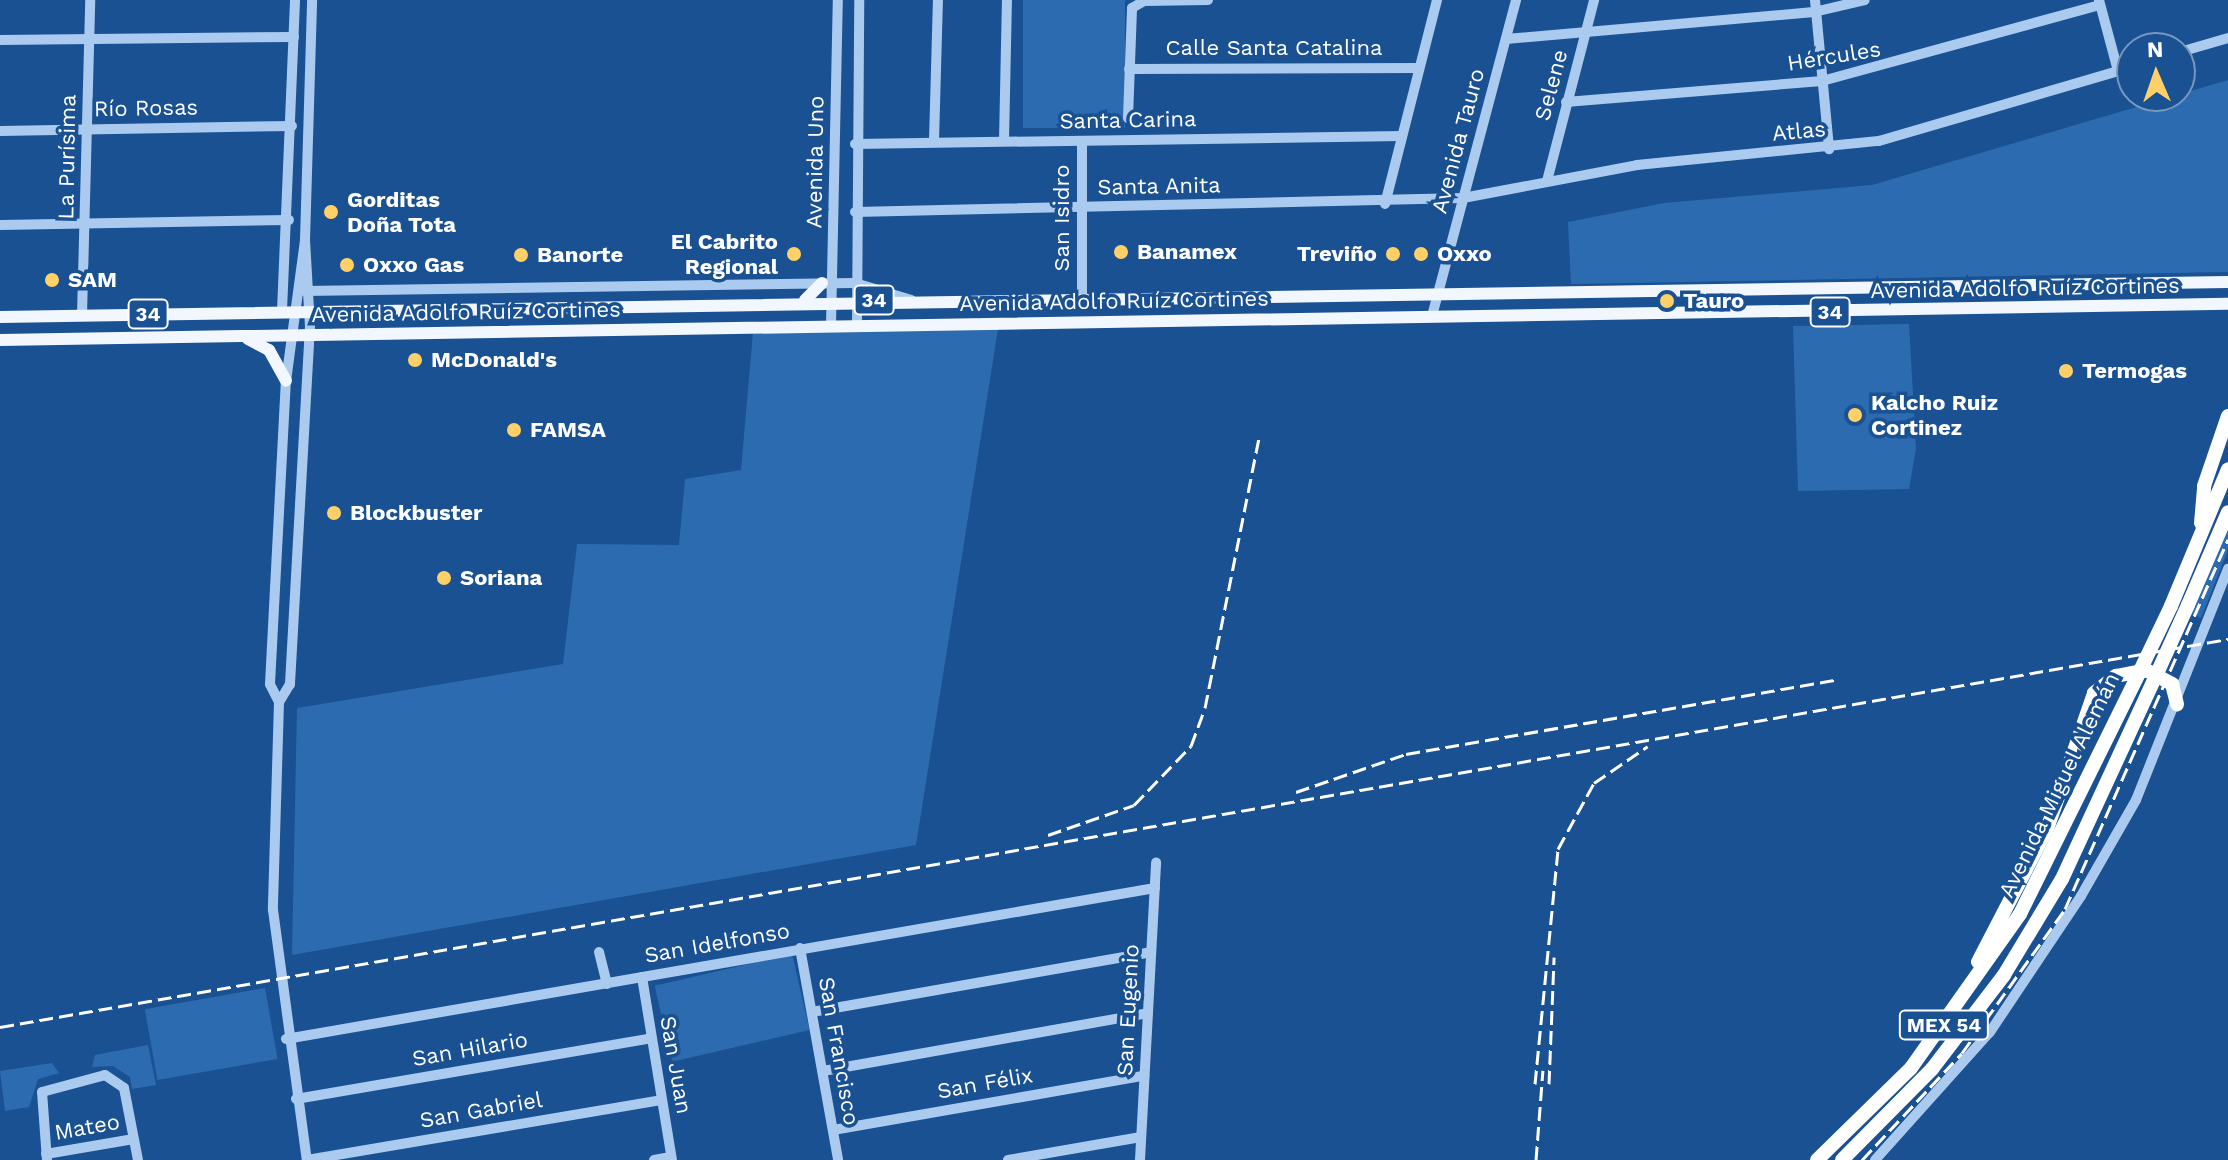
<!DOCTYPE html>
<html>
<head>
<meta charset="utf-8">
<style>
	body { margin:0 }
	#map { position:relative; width:2228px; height:1160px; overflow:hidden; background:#1a5192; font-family:"Work Sans",sans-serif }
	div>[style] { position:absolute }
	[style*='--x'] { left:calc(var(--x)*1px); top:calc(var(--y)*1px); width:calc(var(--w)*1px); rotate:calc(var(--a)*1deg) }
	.green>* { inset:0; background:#2d6bb0; transform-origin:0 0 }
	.minor>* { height:10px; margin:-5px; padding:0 5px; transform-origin:5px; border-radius:5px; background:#aacbef }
	.major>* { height:12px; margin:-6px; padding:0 6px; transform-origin:6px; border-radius:6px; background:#f2f7ff }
	.highway>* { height:14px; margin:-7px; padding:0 7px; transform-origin:7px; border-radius:7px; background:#fff }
	.rail>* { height:3px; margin-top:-1.5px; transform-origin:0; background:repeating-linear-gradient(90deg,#fff 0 14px,transparent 0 20px) }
	.highway-bridge>* { height:14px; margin:-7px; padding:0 7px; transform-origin:7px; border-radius:7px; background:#fff }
	.dots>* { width:22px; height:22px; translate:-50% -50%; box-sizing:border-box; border:4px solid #1a5192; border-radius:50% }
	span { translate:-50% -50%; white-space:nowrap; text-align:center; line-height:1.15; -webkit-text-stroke:7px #1a5192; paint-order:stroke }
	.shield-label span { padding:2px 6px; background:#1a5192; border:2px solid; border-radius:6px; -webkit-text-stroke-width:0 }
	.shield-label { font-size:20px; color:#fff; font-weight:700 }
	.street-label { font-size:22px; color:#fff }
	.poi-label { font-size:22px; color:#fff; font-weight:700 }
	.left { translate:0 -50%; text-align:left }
	.right { translate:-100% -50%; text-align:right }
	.north { position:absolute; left:2116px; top:32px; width:80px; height:80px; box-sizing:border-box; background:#1a5192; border:2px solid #7697be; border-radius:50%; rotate:358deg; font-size:22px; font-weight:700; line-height:32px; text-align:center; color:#fff }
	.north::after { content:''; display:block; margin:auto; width:28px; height:36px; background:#ffd068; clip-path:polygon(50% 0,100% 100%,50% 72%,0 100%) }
</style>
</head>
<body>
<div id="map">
	<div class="green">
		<div style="left:1023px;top:0;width:102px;height:128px"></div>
		<div style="clip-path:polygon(2228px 80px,2228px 272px,1571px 284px,1568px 222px,1664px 203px,1872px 185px)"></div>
		<div style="clip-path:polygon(1909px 324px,1916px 448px,1909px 489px,1798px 491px,1793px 326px)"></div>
		<div style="clip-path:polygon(998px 329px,916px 845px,292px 955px,297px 708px,563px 664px,577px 544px,679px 545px,685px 479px,741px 470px,753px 332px)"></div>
		<div style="clip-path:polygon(2228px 530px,2228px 550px,2201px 618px,2192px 614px)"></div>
		<div style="left:792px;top:954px;width:78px;height:141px;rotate:77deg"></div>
		<div style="left:265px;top:988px;width:72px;height:122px;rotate:80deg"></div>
		<div style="clip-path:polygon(148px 1045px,156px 1085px,132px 1089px,130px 1077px,113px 1066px,92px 1067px,95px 1055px)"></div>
		<div style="clip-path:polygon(52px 1063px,59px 1073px,38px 1079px,29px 1107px,5px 1111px,0 1071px)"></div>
	</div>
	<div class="minor">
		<div style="--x:1815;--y:0;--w:150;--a:84.6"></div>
		<div style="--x:2099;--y:0;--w:73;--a:75"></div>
		<div style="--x:1506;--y:39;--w:309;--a:-5"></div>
		<div style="--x:1814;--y:12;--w:52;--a:-13.2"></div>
		<div style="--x:0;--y:40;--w:294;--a:-0.6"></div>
		<div style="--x:2180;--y:52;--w:50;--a:-16.3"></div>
		<div style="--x:1129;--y:69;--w:290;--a:-0.2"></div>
		<div style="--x:1566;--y:102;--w:257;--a:-4.7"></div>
		<div style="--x:1822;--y:81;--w:288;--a:-15.3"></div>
		<div style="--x:1128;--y:118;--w:110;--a:-87.9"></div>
		<div style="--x:1132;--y:8;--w:14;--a:-30"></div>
		<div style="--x:1144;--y:1;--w:64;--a:-0.9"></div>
		<div style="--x:0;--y:131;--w:292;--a:-1"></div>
		<div style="--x:934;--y:141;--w:141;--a:-88.4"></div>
		<div style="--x:1004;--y:141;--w:141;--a:-88.8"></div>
		<div style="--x:855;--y:144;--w:547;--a:-0.84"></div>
		<div style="--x:1547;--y:181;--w:187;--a:-75.4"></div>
		<div style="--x:1385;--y:204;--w:211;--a:-75.7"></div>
		<div style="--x:855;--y:212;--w:608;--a:-1.32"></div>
		<div style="--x:1463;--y:198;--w:177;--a:-10.7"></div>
		<div style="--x:1637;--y:165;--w:243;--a:-5.7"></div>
		<div style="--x:1879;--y:141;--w:264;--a:-16.3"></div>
		<div style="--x:0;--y:225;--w:289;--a:-1"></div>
		<div style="--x:305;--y:240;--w:86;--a:86.7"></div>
		<div style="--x:310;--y:326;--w:359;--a:93.2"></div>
		<div style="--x:290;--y:684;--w:21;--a:121"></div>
		<div style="--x:279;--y:702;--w:208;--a:91.7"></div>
		<div style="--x:273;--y:910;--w:252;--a:82.3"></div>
		<div style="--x:304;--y:291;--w:551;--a:-0.83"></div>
		<div style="--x:855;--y:283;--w:59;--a:16.9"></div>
		<div style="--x:1082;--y:295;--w:154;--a:-90"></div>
		<div style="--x:282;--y:311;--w:311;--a:-87.6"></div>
		<div style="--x:82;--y:315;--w:315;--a:-88.5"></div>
		<div style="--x:1432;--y:316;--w:327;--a:-75.1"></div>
		<div style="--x:831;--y:325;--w:325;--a:-88.8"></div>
		<div style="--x:857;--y:325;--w:325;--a:-89.6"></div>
		<div style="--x:279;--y:702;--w:20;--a:-117"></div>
		<div style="--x:270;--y:684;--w:303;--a:-87"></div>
		<div style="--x:286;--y:381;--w:142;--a:-82.3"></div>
		<div style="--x:305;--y:240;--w:240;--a:-88.3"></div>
		<div style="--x:800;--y:948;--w:215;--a:79.8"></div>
		<div style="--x:599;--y:952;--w:33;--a:76"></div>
		<div style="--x:642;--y:977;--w:185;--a:80.7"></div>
		<div style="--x:812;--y:1012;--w:344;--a:-10"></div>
		<div style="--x:286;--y:1039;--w:882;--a:-9.86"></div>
		<div style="--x:823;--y:1071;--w:330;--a:-10.1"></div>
		<div style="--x:296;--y:1099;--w:360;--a:-9.7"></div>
		<div style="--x:833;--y:1130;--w:316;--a:-9.9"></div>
		<div style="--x:46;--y:1154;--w:89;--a:-9.7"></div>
		<div style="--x:47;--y:1160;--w:68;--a:-94.2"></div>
		<div style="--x:42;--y:1092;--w:65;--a:-15.1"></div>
		<div style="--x:105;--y:1075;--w:23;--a:34"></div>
		<div style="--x:124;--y:1088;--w:73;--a:79"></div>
		<div style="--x:307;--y:1160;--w:359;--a:-9.6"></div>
		<div style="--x:654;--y:1160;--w:17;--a:-10"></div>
		<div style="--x:1008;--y:1160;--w:135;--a:-9.8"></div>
		<div style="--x:1140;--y:1160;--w:298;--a:-86.9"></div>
		<div style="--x:1875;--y:1160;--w:172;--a:-48.1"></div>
		<div style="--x:1990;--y:1032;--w:164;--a:-56.2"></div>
		<div style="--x:2081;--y:896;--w:111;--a:-60.2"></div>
		<div style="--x:2136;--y:800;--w:249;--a:-68.3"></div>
	</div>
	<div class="major">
		<div style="--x:805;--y:300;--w:24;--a:-45"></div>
		<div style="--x:0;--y:317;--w:2228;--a:-0.9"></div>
		<div style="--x:248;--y:339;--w:24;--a:28"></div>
		<div style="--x:269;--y:350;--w:35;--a:61"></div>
		<div style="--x:0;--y:340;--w:2228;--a:-0.93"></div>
	</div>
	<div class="highway">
		<div style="--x:2201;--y:523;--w:37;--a:-85"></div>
		<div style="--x:2204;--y:486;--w:74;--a:-71.1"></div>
		<div style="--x:2188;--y:605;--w:101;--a:-66.7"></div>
		<div style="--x:2171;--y:606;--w:148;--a:-67.4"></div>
		<div style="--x:1978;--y:962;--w:150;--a:-62.6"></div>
		<div style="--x:2047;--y:829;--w:144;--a:-70.9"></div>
		<div style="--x:2094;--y:693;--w:28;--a:-38"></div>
		<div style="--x:2116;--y:676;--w:31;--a:-11"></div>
		<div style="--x:2146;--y:670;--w:30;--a:28"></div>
		<div style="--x:2172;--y:684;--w:21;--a:76"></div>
		<div style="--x:1817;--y:1160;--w:132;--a:-44.4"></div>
		<div style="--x:1911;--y:1068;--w:189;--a:-54.7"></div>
		<div style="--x:2020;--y:914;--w:267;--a:-63.7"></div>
		<div style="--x:1842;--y:1160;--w:128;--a:-45.3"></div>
		<div style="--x:1932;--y:1069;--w:118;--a:-52.5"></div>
		<div style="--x:2004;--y:975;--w:112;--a:-58.9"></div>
		<div style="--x:2062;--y:879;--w:219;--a:-65.2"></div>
	</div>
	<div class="rail">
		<div style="--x:1296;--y:792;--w:116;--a:-19.1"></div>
		<div style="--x:1406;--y:754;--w:439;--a:-9.8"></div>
		<div style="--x:1048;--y:835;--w:91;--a:-19.2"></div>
		<div style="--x:1134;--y:805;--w:82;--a:-46"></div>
		<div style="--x:1191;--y:746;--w:40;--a:-69.8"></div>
		<div style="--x:1205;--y:708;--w:276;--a:-78.7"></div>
		<div style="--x:0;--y:1027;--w:2262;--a:-9.88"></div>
		<div style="--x:1535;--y:1084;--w:236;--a:-84.4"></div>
		<div style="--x:1558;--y:849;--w:75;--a:-61.4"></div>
		<div style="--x:1594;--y:783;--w:65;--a:-34.4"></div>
		<div style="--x:1549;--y:1084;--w:127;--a:-87.7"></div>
		<div style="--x:1536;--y:1160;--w:90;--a:-85.6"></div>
		<div style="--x:1862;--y:1160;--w:146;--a:-46.9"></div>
		<div style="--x:1962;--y:1053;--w:177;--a:-54.4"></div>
		<div style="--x:2065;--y:909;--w:404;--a:-66.2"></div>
	</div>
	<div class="highway-bridge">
		<div style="--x:2138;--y:675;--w:76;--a:-64.4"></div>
		<div style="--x:2154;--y:680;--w:82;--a:-65.6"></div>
	</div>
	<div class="dots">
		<div style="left:331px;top:212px;background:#ffd068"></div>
		<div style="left:1121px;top:252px;background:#ffd068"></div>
		<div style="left:794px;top:254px;background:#ffd068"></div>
		<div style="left:1393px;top:254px;background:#ffd068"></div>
		<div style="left:1421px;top:254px;background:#ffd068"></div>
		<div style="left:521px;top:255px;background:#ffd068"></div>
		<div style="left:347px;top:265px;background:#ffd068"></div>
		<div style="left:52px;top:280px;background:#ffd068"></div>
		<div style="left:1667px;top:301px;background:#ffd068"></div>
		<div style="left:415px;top:360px;background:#ffd068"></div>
		<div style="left:2066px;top:371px;background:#ffd068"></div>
		<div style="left:1855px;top:415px;background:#ffd068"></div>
		<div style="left:514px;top:430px;background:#ffd068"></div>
		<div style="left:334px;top:513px;background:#ffd068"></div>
		<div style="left:444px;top:578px;background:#ffd068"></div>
	</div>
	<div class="shield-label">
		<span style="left:874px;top:300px">34</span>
		<span style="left:1830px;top:312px">34</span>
		<span style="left:148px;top:314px">34</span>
		<span style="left:1944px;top:1025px">MEX 54</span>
	</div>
	<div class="street-label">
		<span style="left:1274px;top:48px">Calle Santa Catalina</span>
		<span style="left:1834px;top:56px;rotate:-9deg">Hércules</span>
		<span style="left:1551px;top:85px;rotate:-75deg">Selene</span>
		<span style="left:146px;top:108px;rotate:-1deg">Río Rosas</span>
		<span style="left:1128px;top:120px;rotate:-1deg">Santa Carina</span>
		<span style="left:1799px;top:131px;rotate:-5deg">Atlas</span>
		<span style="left:1458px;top:141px;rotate:-75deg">Avenida Tauro</span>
		<span style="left:67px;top:157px;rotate:-89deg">La Purísima</span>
		<span style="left:815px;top:162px;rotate:-89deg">Avenida Uno</span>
		<span style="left:1159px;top:186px;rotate:-1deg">Santa Anita</span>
		<span style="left:1062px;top:218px;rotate:-90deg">San Isidro</span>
		<span style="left:2025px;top:288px;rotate:-1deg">Avenida Adolfo Ruíz Cortines</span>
		<span style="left:1114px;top:301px;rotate:-1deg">Avenida Adolfo Ruíz Cortines</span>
		<span style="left:466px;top:312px;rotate:-1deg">Avenida Adolfo Ruíz Cortines</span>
		<span style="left:2059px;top:785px;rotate:-64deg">Avenida Miguel Alemán</span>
		<span style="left:717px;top:943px;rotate:-10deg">San Idelfonso</span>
		<span style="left:1128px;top:1010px;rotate:-87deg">San Eugenio</span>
		<span style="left:470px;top:1049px;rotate:-10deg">San Hilario</span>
		<span style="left:839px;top:1051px;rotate:80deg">San Francisco</span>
		<span style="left:676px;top:1065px;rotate:80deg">San Juan</span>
		<span style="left:985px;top:1083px;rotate:-10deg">San Félix</span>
		<span style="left:481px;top:1110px;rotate:-10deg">San Gabriel</span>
		<span style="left:87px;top:1127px;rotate:-10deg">Mateo</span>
	</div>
	<div class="poi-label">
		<span class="left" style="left:347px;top:212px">Gorditas<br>Doña Tota</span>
		<span class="right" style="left:778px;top:254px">El Cabrito<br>Regional</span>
		<span class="left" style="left:1137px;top:252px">Banamex</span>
		<span class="right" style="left:1377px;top:254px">Treviño</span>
		<span class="left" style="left:1437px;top:254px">Oxxo</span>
		<span class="left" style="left:537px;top:255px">Banorte</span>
		<span class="left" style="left:363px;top:265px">Oxxo Gas</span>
		<span class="left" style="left:68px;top:280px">SAM</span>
		<span class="left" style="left:1683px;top:301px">Tauro</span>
		<span class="left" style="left:431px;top:360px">McDonald's</span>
		<span class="left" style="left:2082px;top:371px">Termogas</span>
		<span class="left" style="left:1871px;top:415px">Kalcho Ruiz<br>Cortinez</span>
		<span class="left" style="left:530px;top:430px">FAMSA</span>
		<span class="left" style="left:350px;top:513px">Blockbuster</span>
		<span class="left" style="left:460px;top:578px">Soriana</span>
	</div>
	<div class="north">N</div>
</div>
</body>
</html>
